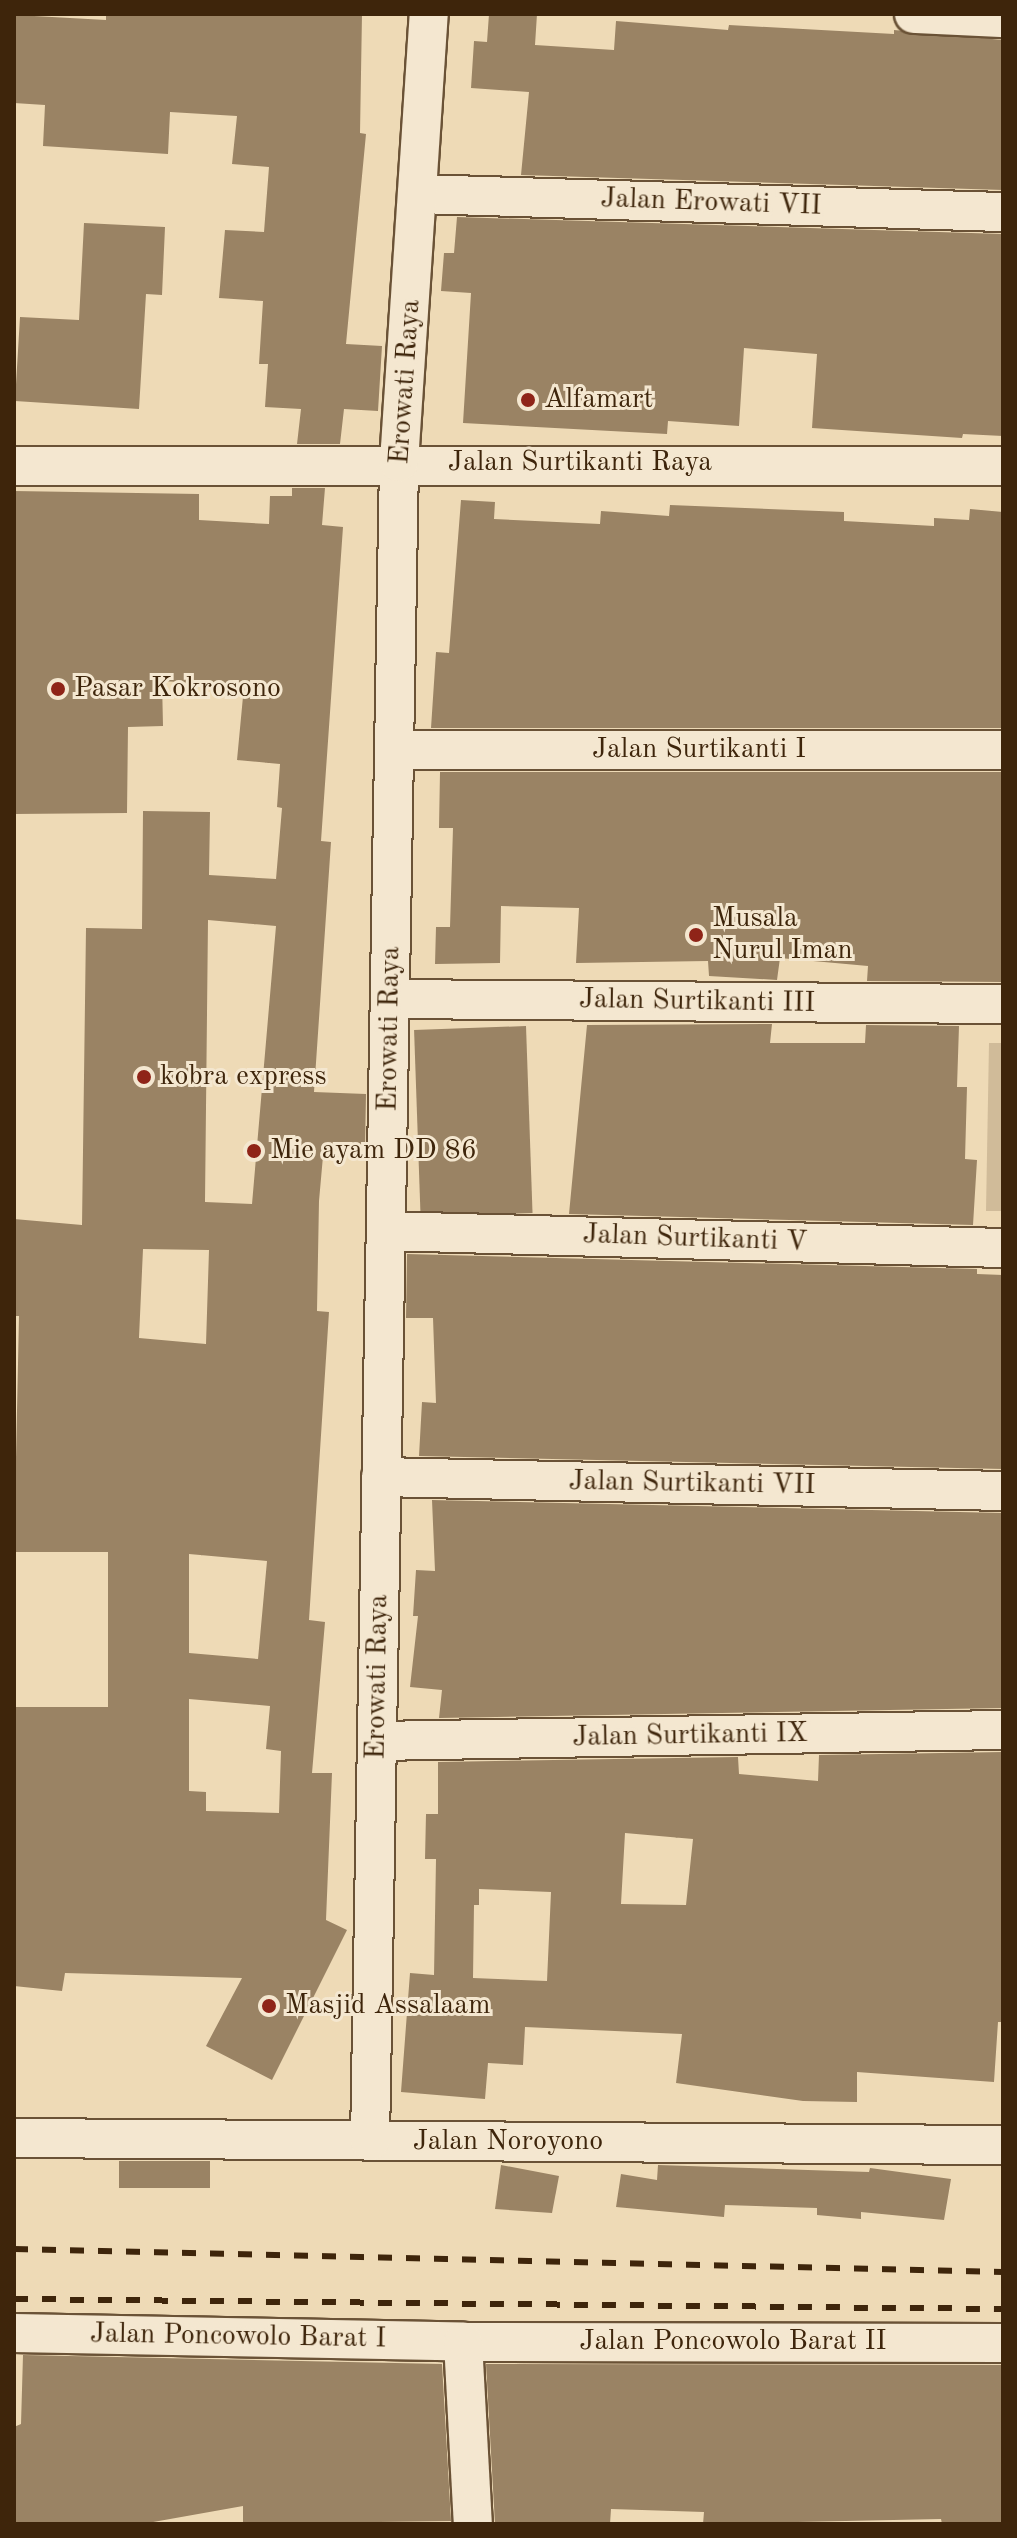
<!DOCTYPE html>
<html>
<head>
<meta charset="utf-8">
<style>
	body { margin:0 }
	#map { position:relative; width:1017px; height:2538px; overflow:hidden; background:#eedab6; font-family:"Old Standard TT",serif }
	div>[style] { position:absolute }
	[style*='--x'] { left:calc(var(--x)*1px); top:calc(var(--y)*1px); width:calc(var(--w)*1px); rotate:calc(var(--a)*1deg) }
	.green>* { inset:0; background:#d0bb99 }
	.building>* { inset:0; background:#9a8364; transform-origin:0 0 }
	.roads { filter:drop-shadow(2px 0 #6a5236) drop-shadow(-2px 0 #6a5236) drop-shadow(0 2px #6a5236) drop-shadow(0 -2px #6a5236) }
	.minor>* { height:38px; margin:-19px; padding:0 19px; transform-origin:19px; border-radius:19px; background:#f4e7d0 }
	.rail>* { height:6px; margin-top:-3px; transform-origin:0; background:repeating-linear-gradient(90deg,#3e250b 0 14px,transparent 0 28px) }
	.dots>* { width:22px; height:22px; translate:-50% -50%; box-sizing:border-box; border:4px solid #f4e7d0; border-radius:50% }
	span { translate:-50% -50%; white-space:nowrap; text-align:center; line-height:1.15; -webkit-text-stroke:6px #f4e7d0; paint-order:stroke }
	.street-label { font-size:28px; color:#3e250b }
	.poi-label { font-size:28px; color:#3e250b }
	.left { translate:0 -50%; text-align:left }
	.frame { position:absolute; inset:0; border:16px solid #3e250b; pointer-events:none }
</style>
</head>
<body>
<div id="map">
	<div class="green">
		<div style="clip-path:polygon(989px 1043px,1003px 1043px,1003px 1211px,986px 1211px)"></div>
	</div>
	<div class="building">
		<div style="clip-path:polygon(106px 14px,362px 14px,360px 133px,366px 134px,346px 344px,382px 346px,378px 411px,344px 409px,340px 444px,297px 444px,301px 409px,265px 407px,268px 364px,259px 364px,263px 301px,219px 298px,225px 230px,264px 232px,269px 167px,232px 164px,237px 116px,170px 112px,168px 154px,43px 146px,45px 105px,14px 103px,16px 15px,106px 20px)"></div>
		<div style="clip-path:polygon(489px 14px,537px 14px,535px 45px,614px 50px,616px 21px,728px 30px,729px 25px,894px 34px,894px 30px,1003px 40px,1003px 190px,521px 175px,529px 92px,471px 88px,474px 41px,487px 42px)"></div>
		<div style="clip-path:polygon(457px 217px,1003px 234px,1003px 436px,963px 434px,962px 438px,812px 428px,817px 354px,744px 348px,739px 426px,668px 421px,667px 434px,463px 423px,471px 293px,441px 291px,444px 253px,454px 253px)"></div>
		<div style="clip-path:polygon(84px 223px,165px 227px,162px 295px,146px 294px,139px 409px,15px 401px,20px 317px,79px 320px)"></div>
		<div style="clip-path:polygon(evenodd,292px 488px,325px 488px,322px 525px,343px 527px,321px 841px,331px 842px,314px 1092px,366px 1094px,365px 1147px,324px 1145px,319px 1201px,317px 1311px,329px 1312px,309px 1620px,325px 1622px,312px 1773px,332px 1773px,326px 1920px,347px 1930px,272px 2080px,206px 2046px,242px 1978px,65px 1973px,62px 1991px,14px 1986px,14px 1707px,108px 1707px,108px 1552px,14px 1552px,19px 1316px,14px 1316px,14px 1219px,82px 1225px,86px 928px,142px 929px,143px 811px,210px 812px,209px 875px,276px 879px,282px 808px,277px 807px,280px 764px,237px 760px,244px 686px,162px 681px,163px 726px,128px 727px,127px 813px,14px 814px,14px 491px,199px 494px,199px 520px,269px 524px,270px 496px,292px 496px,292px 488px,208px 920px,276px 926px,252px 1204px,205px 1202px,208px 920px,292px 488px,143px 1249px,209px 1250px,206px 1344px,139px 1338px,143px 1249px,292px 488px,189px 1554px,267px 1561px,258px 1659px,189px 1653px,189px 1554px,292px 488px,189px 1699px,270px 1706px,266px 1749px,281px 1751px,279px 1813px,206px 1811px,206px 1792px,189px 1791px,189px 1699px)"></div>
		<div style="clip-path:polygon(461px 500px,495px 502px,494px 519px,600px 524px,601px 511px,669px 516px,670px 505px,844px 512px,844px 521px,934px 526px,934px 518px,969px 520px,970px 509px,1003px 512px,1003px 728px,431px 728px,436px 652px,449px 653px)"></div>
		<div style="clip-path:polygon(440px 772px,1003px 772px,1003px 982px,867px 981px,868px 966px,780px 958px,777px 980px,709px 976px,708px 961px,576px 963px,579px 908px,501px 906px,500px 963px,435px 964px,436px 927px,450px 927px,453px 828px,439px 828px)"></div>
		<div style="clip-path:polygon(772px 1024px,770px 1043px,865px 1043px,866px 1025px,959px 1026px,957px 1087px,967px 1087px,965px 1159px,977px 1160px,973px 1225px,569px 1214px,587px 1025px)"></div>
		<div style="left:526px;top:1026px;width:187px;height:112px;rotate:88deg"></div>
		<div style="clip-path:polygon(407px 1254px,977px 1269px,977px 1274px,1003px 1275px,1003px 1469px,419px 1456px,422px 1402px,436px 1403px,433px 1318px,406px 1318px)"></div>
		<div style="clip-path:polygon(432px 1500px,1003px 1513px,1003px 1708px,439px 1718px,442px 1690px,410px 1687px,418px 1616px,413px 1616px,416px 1570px,435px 1571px)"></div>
		<div style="clip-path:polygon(evenodd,1003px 1752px,1003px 2022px,998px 2022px,994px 2082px,857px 2072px,857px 2102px,803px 2101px,676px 2083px,682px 2034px,525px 2027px,523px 2065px,488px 2063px,485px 2099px,401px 2092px,410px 1973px,434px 1975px,436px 1859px,425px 1859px,426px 1814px,438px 1814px,438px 1762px,738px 1757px,739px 1774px,818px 1781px,819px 1755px,1003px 1752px,625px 1833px,693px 1839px,686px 1905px,621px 1904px,625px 1833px,1003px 1752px,479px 1889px,551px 1892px,547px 1981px,473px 1978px,474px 1905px,479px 1905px,479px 1889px)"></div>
		<div style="left:119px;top:2161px;width:91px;height:27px"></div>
		<div style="clip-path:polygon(501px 2165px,559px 2176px,552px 2213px,495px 2209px)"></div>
		<div style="clip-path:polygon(658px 2165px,869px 2172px,870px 2168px,951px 2179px,944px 2220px,861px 2212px,861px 2219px,817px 2215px,817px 2208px,725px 2205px,724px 2217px,616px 2207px,621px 2174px,657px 2180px)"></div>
		<div style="clip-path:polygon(23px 2355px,442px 2364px,451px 2521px,243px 2524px,243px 2506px,142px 2524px,14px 2524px,14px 2427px,21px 2424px)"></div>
		<div style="clip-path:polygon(486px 2364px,1003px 2365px,1003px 2524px,942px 2524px,941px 2519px,703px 2524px,704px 2512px,611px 2509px,610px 2524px,495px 2524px)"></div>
	</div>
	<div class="roads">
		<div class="minor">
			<div style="--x:914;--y:14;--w:89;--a:2.6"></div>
			<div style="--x:419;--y:194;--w:584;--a:1.77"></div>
			<div style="--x:14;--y:466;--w:989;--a:0"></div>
			<div style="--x:394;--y:750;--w:609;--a:0"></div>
			<div style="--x:390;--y:999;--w:613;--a:0.47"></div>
			<div style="--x:386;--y:1231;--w:617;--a:1.58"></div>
			<div style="--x:381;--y:1477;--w:622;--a:1.29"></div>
			<div style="--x:377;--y:1741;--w:626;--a:-1.01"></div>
			<div style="--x:14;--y:2138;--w:989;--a:0.41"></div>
			<div style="--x:370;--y:2141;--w:1679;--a:-89.01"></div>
			<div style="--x:399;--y:462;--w:449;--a:-86.2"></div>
			<div style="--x:14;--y:2333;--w:449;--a:1.1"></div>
			<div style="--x:463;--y:2342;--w:540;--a:0.11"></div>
			<div style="--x:463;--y:2342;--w:182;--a:86.9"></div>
		</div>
	</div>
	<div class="rail">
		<div style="--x:14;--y:2249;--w:989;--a:1.33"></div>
		<div style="--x:14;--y:2299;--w:989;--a:0.58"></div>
	</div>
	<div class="dots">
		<div style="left:528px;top:400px;background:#8f2418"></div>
		<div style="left:58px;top:689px;background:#8f2418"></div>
		<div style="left:696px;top:935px;background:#8f2418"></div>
		<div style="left:144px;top:1077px;background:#8f2418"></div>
		<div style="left:254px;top:1151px;background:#8f2418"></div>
		<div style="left:269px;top:2006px;background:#8f2418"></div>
	</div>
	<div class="street-label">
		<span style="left:711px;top:203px;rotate:2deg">Jalan Erowati VII</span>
		<span style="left:406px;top:382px;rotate:-86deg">Erowati Raya</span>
		<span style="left:580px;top:463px">Jalan Surtikanti Raya</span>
		<span style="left:699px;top:750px">Jalan Surtikanti I</span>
		<span style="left:697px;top:1002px;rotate:1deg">Jalan Surtikanti III</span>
		<span style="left:390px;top:1029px;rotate:-89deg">Erowati Raya</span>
		<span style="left:695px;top:1239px;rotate:2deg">Jalan Surtikanti V</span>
		<span style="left:692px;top:1484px;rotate:1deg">Jalan Surtikanti VII</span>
		<span style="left:378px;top:1677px;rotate:-89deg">Erowati Raya</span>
		<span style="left:690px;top:1736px;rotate:-1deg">Jalan Surtikanti IX</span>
		<span style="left:508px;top:2142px">Jalan Noroyono</span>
		<span style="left:238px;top:2337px;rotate:1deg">Jalan Poncowolo Barat I</span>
		<span style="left:733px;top:2342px">Jalan Poncowolo Barat II</span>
	</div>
	<div class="poi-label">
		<span class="left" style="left:544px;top:400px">Alfamart</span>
		<span class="left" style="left:74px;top:689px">Pasar Kokrosono</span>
		<span class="left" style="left:712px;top:935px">Musala<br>Nurul Iman</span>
		<span class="left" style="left:160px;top:1077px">kobra express</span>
		<span class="left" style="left:270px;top:1151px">Mie ayam DD 86</span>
		<span class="left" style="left:285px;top:2006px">Masjid Assalaam</span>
	</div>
	<div class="frame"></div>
</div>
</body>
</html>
